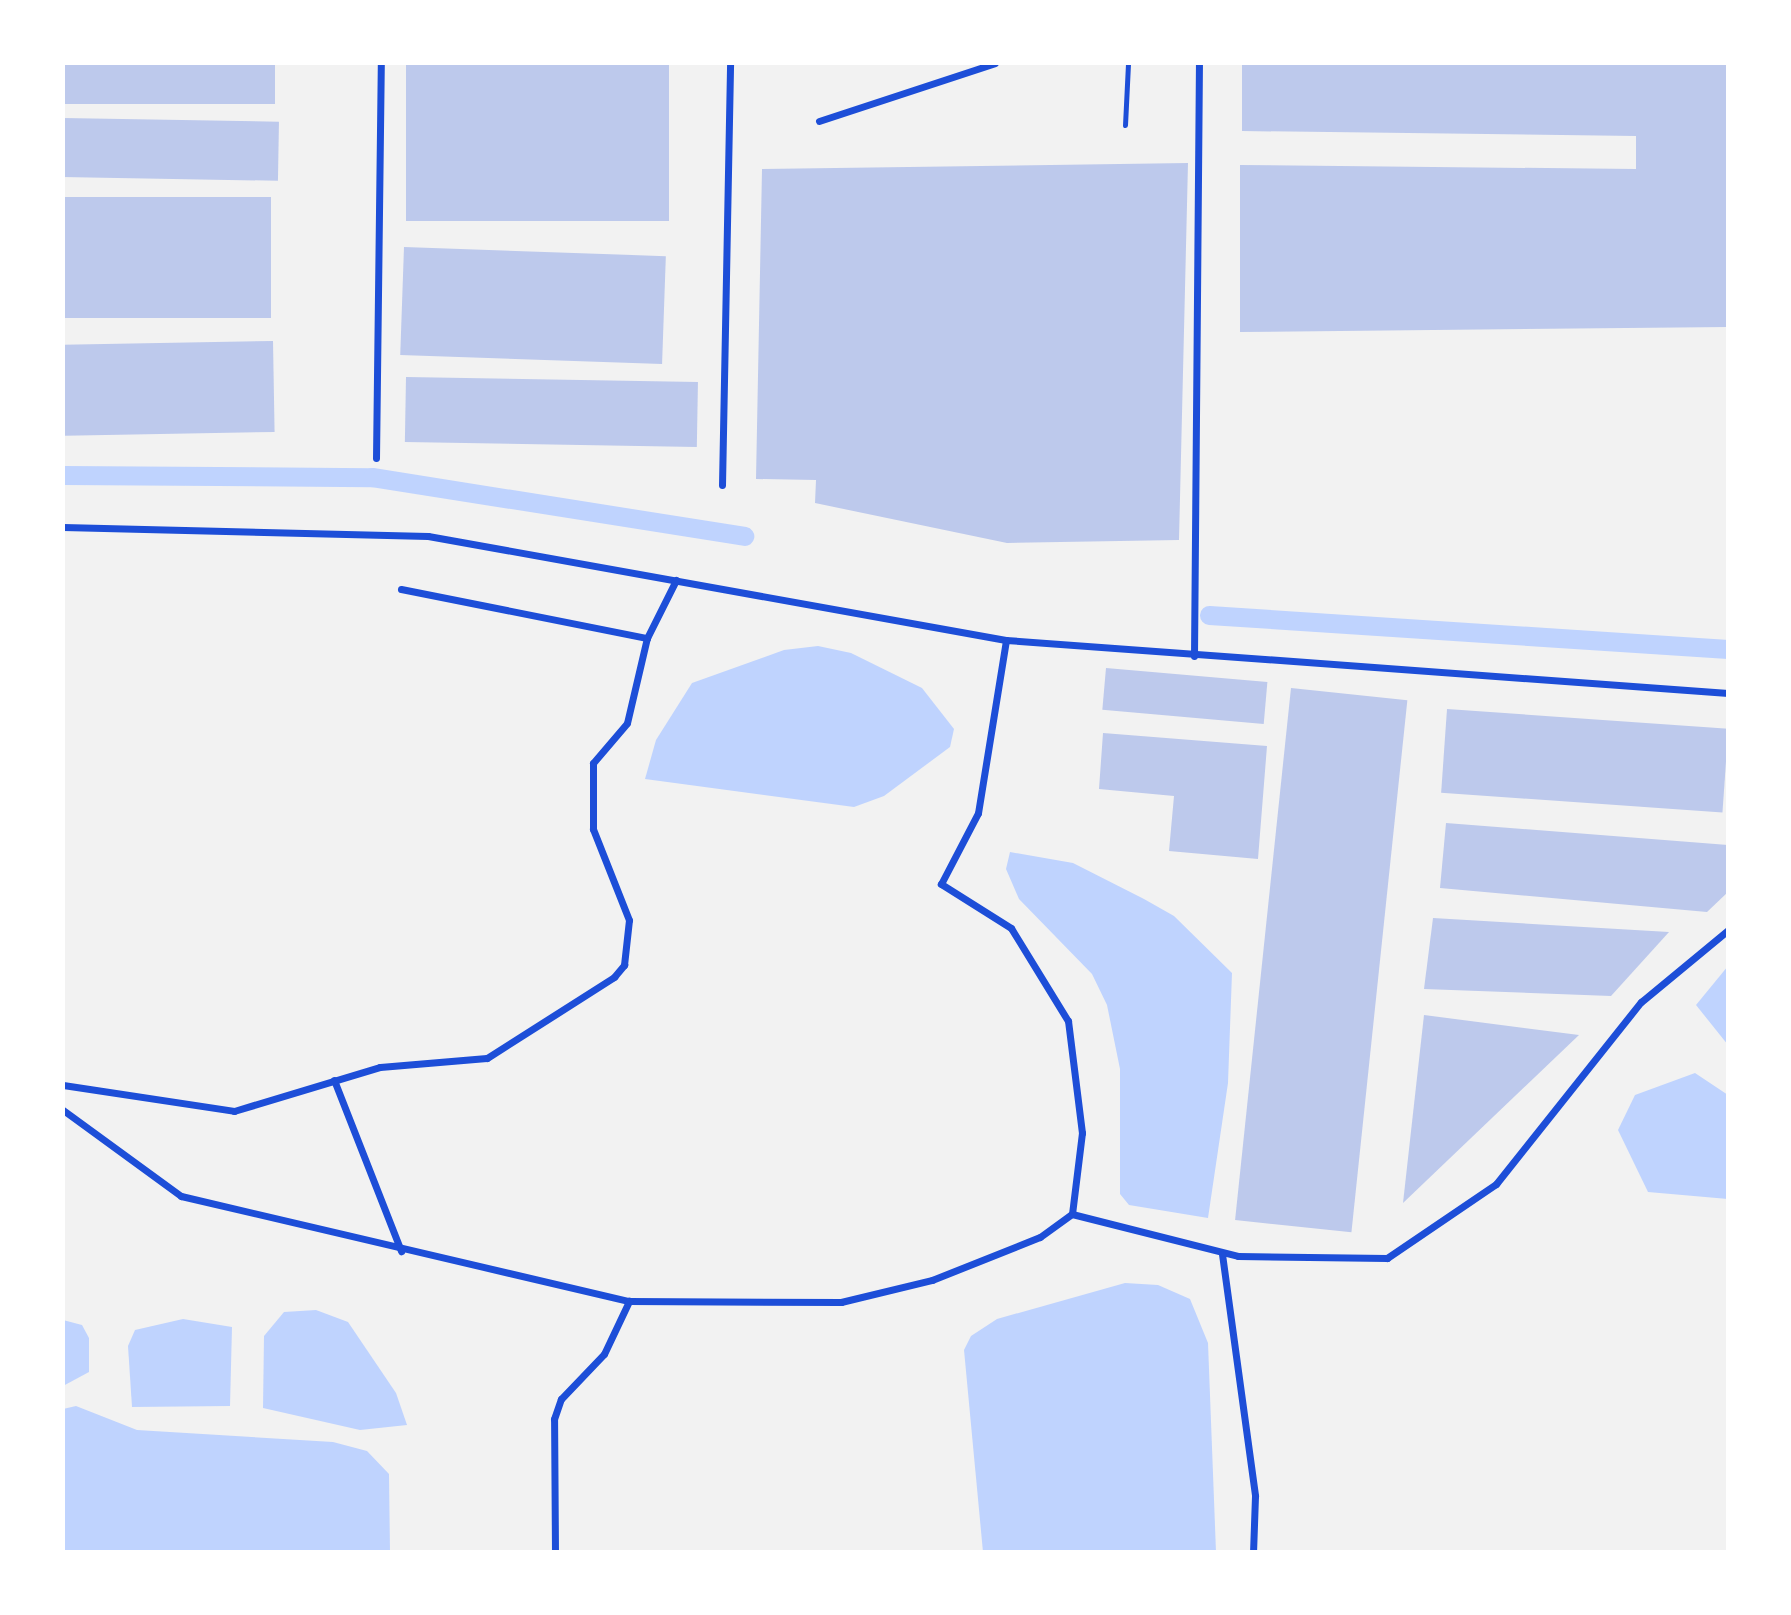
<!DOCTYPE html>
<html>
<head>
<meta charset="utf-8">
<style>
	body { margin:0 }
	#map { position:relative; width:1791px; height:1615px; overflow:hidden; background:#f2f2f2; font-family:"Sofia Sans Condensed",sans-serif }
	div>[style] { position:absolute }
	[style*='--x'] { left:calc(var(--x)*1px); top:calc(var(--y)*1px); width:calc(var(--w)*1px); rotate:calc(var(--a)*1deg) }
	.water>* { inset:0; background:#bfd3fe }
	.canal>* { height:19px; margin:-9.5px; padding:0 9.5px; transform-origin:9.5px; border-radius:9.5px; background:#bfd3fe }
	.building>* { inset:0; background:#bdc9ec; transform-origin:0 0 }
	.service>* { height:5px; margin:-2.5px; padding:0 2.5px; transform-origin:2.5px; border-radius:2.5px; background:#1d4ed8 }
	.minor>* { height:7px; margin:-3.5px; padding:0 3.5px; transform-origin:3.5px; border-radius:3.5px; background:#1d4ed8 }
	span { translate:-50% -50%; white-space:nowrap; text-align:center; line-height:1.15; -webkit-text-stroke:5px #fff; paint-order:stroke }
	.frame { position:absolute; inset:0; border:65px solid #fff; pointer-events:none }
</style>
</head>
<body>
<div id="map">
	<div class="water">
		<div style="clip-path:polygon(818px 646px,851px 653px,922px 688px,954px 729px,950px 747px,884px 796px,854px 807px,645px 779px,656px 740px,692px 683px,784px 650px)"></div>
		<div style="clip-path:polygon(1010px 852px,1073px 863px,1144px 899px,1174px 916px,1232px 973px,1228px 1083px,1208px 1218px,1129px 1205px,1120px 1194px,1120px 1069px,1107px 1005px,1092px 974px,1019px 899px,1006px 869px)"></div>
		<div style="clip-path:polygon(1728px 966px,1728px 1045px,1696px 1005px)"></div>
		<div style="clip-path:polygon(1695px 1073px,1728px 1095px,1728px 1199px,1648px 1192px,1618px 1130px,1635px 1095px)"></div>
		<div style="clip-path:polygon(1125px 1283px,1158px 1285px,1190px 1299px,1208px 1343px,1216px 1552px,983px 1552px,964px 1350px,971px 1336px,997px 1319px)"></div>
		<div style="clip-path:polygon(316px 1310px,348px 1322px,396px 1393px,407px 1425px,360px 1430px,263px 1408px,264px 1336px,284px 1312px)"></div>
		<div style="clip-path:polygon(183px 1319px,232px 1327px,230px 1406px,132px 1407px,128px 1346px,135px 1330px)"></div>
		<div style="clip-path:polygon(63px 1320px,82px 1325px,89px 1338px,89px 1372px,63px 1386px)"></div>
		<div style="clip-path:polygon(76px 1406px,137px 1430px,333px 1442px,367px 1451px,389px 1474px,390px 1552px,63px 1552px,63px 1409px)"></div>
	</div>
	<div class="canal">
		<div style="--x:63;--y:475;--w:309;--a:0.4"></div>
		<div style="--x:372;--y:477;--w:377;--a:9"></div>
		<div style="--x:1209;--y:615;--w:520;--a:3.75"></div>
	</div>
	<div class="building">
		<div style="left:63px;top:63px;width:212px;height:41px"></div>
		<div style="left:406px;top:63px;width:263px;height:158px"></div>
		<div style="clip-path:polygon(1242px 63px,1728px 63px,1728px 327px,1240px 332px,1240px 165px,1636px 169px,1636px 136px,1242px 131px)"></div>
		<div style="left:63px;top:118px;width:216px;height:59px;rotate:1deg"></div>
		<div style="clip-path:polygon(1188px 163px,1179px 540px,1007px 543px,815px 503px,816px 480px,756px 479px,762px 169px)"></div>
		<div style="left:63px;top:197px;width:208px;height:121px"></div>
		<div style="left:404px;top:247px;width:262px;height:108px;rotate:2deg"></div>
		<div style="left:273px;top:341px;width:91px;height:210px;rotate:89deg"></div>
		<div style="left:406px;top:377px;width:292px;height:65px;rotate:1deg"></div>
		<div style="left:1106px;top:668px;width:162px;height:42px;rotate:5deg"></div>
		<div style="left:1291px;top:688px;width:117px;height:535px;rotate:6deg"></div>
		<div style="left:1447px;top:709px;width:282px;height:84px;rotate:4deg"></div>
		<div style="clip-path:polygon(1103px 733px,1267px 746px,1258px 859px,1169px 851px,1174px 796px,1099px 789px)"></div>
		<div style="clip-path:polygon(1446px 823px,1728px 845px,1728px 892px,1707px 912px,1440px 888px)"></div>
		<div style="clip-path:polygon(1433px 918px,1669px 932px,1611px 996px,1424px 989px)"></div>
		<div style="clip-path:polygon(1424px 1015px,1579px 1035px,1403px 1203px)"></div>
	</div>
	<div class="service">
		<div style="--x:1125;--y:125;--w:62;--a:-87.2"></div>
	</div>
	<div class="minor">
		<div style="--x:819;--y:121;--w:185;--a:-18.2"></div>
		<div style="--x:376;--y:458;--w:395;--a:-89.3"></div>
		<div style="--x:722;--y:485;--w:422;--a:-88.9"></div>
		<div style="--x:63;--y:527;--w:365;--a:1.4"></div>
		<div style="--x:428;--y:536;--w:587;--a:10.2"></div>
		<div style="--x:1006;--y:640;--w:724;--a:4.2"></div>
		<div style="--x:401;--y:589;--w:251;--a:11.3"></div>
		<div style="--x:1194;--y:656;--w:593;--a:-89.52"></div>
		<div style="--x:334;--y:1080;--w:184;--a:68.6"></div>
		<div style="--x:63;--y:1085;--w:173;--a:8.6"></div>
		<div style="--x:234;--y:1111;--w:152;--a:-16.8"></div>
		<div style="--x:380;--y:1067;--w:107;--a:-4.8"></div>
		<div style="--x:487;--y:1058;--w:151;--a:-32.5"></div>
		<div style="--x:614;--y:977;--w:16;--a:-50"></div>
		<div style="--x:624;--y:965;--w:45;--a:-83.7"></div>
		<div style="--x:629;--y:920;--w:98;--a:-111.6"></div>
		<div style="--x:593;--y:829;--w:66;--a:-90"></div>
		<div style="--x:593;--y:763;--w:52;--a:-49.6"></div>
		<div style="--x:627;--y:723;--w:87;--a:-76.8"></div>
		<div style="--x:647;--y:638;--w:65;--a:-63.4"></div>
		<div style="--x:63;--y:1110;--w:146;--a:36.1"></div>
		<div style="--x:181;--y:1196;--w:460;--a:13.2"></div>
		<div style="--x:629;--y:1301;--w:212;--a:0.3"></div>
		<div style="--x:841;--y:1302;--w:94;--a:-13.6"></div>
		<div style="--x:932;--y:1280;--w:116;--a:-21.7"></div>
		<div style="--x:1040;--y:1237;--w:39;--a:-36"></div>
		<div style="--x:1072;--y:1214;--w:82;--a:-83"></div>
		<div style="--x:1082;--y:1133;--w:113;--a:-97.1"></div>
		<div style="--x:1068;--y:1021;--w:109;--a:-121.5"></div>
		<div style="--x:1011;--y:928;--w:83;--a:-147.8"></div>
		<div style="--x:941;--y:884;--w:80;--a:-62.5"></div>
		<div style="--x:978;--y:813;--w:175;--a:-80.8"></div>
		<div style="--x:1072;--y:1214;--w:171;--a:14.2"></div>
		<div style="--x:1238;--y:1256;--w:149;--a:0.8"></div>
		<div style="--x:1387;--y:1258;--w:132;--a:-34.2"></div>
		<div style="--x:1496;--y:1184;--w:233;--a:-51.5"></div>
		<div style="--x:1641;--y:1002;--w:113;--a:-39.6"></div>
		<div style="--x:1222;--y:1254;--w:244;--a:82.2"></div>
		<div style="--x:1255;--y:1496;--w:56;--a:92"></div>
		<div style="--x:555;--y:1552;--w:133;--a:-90.4"></div>
		<div style="--x:554;--y:1419;--w:21;--a:-71"></div>
		<div style="--x:561;--y:1399;--w:62;--a:-46.3"></div>
		<div style="--x:604;--y:1354;--w:59;--a:-64.7"></div>
	</div>
	<div class="frame"></div>
</div>
</body>
</html>
